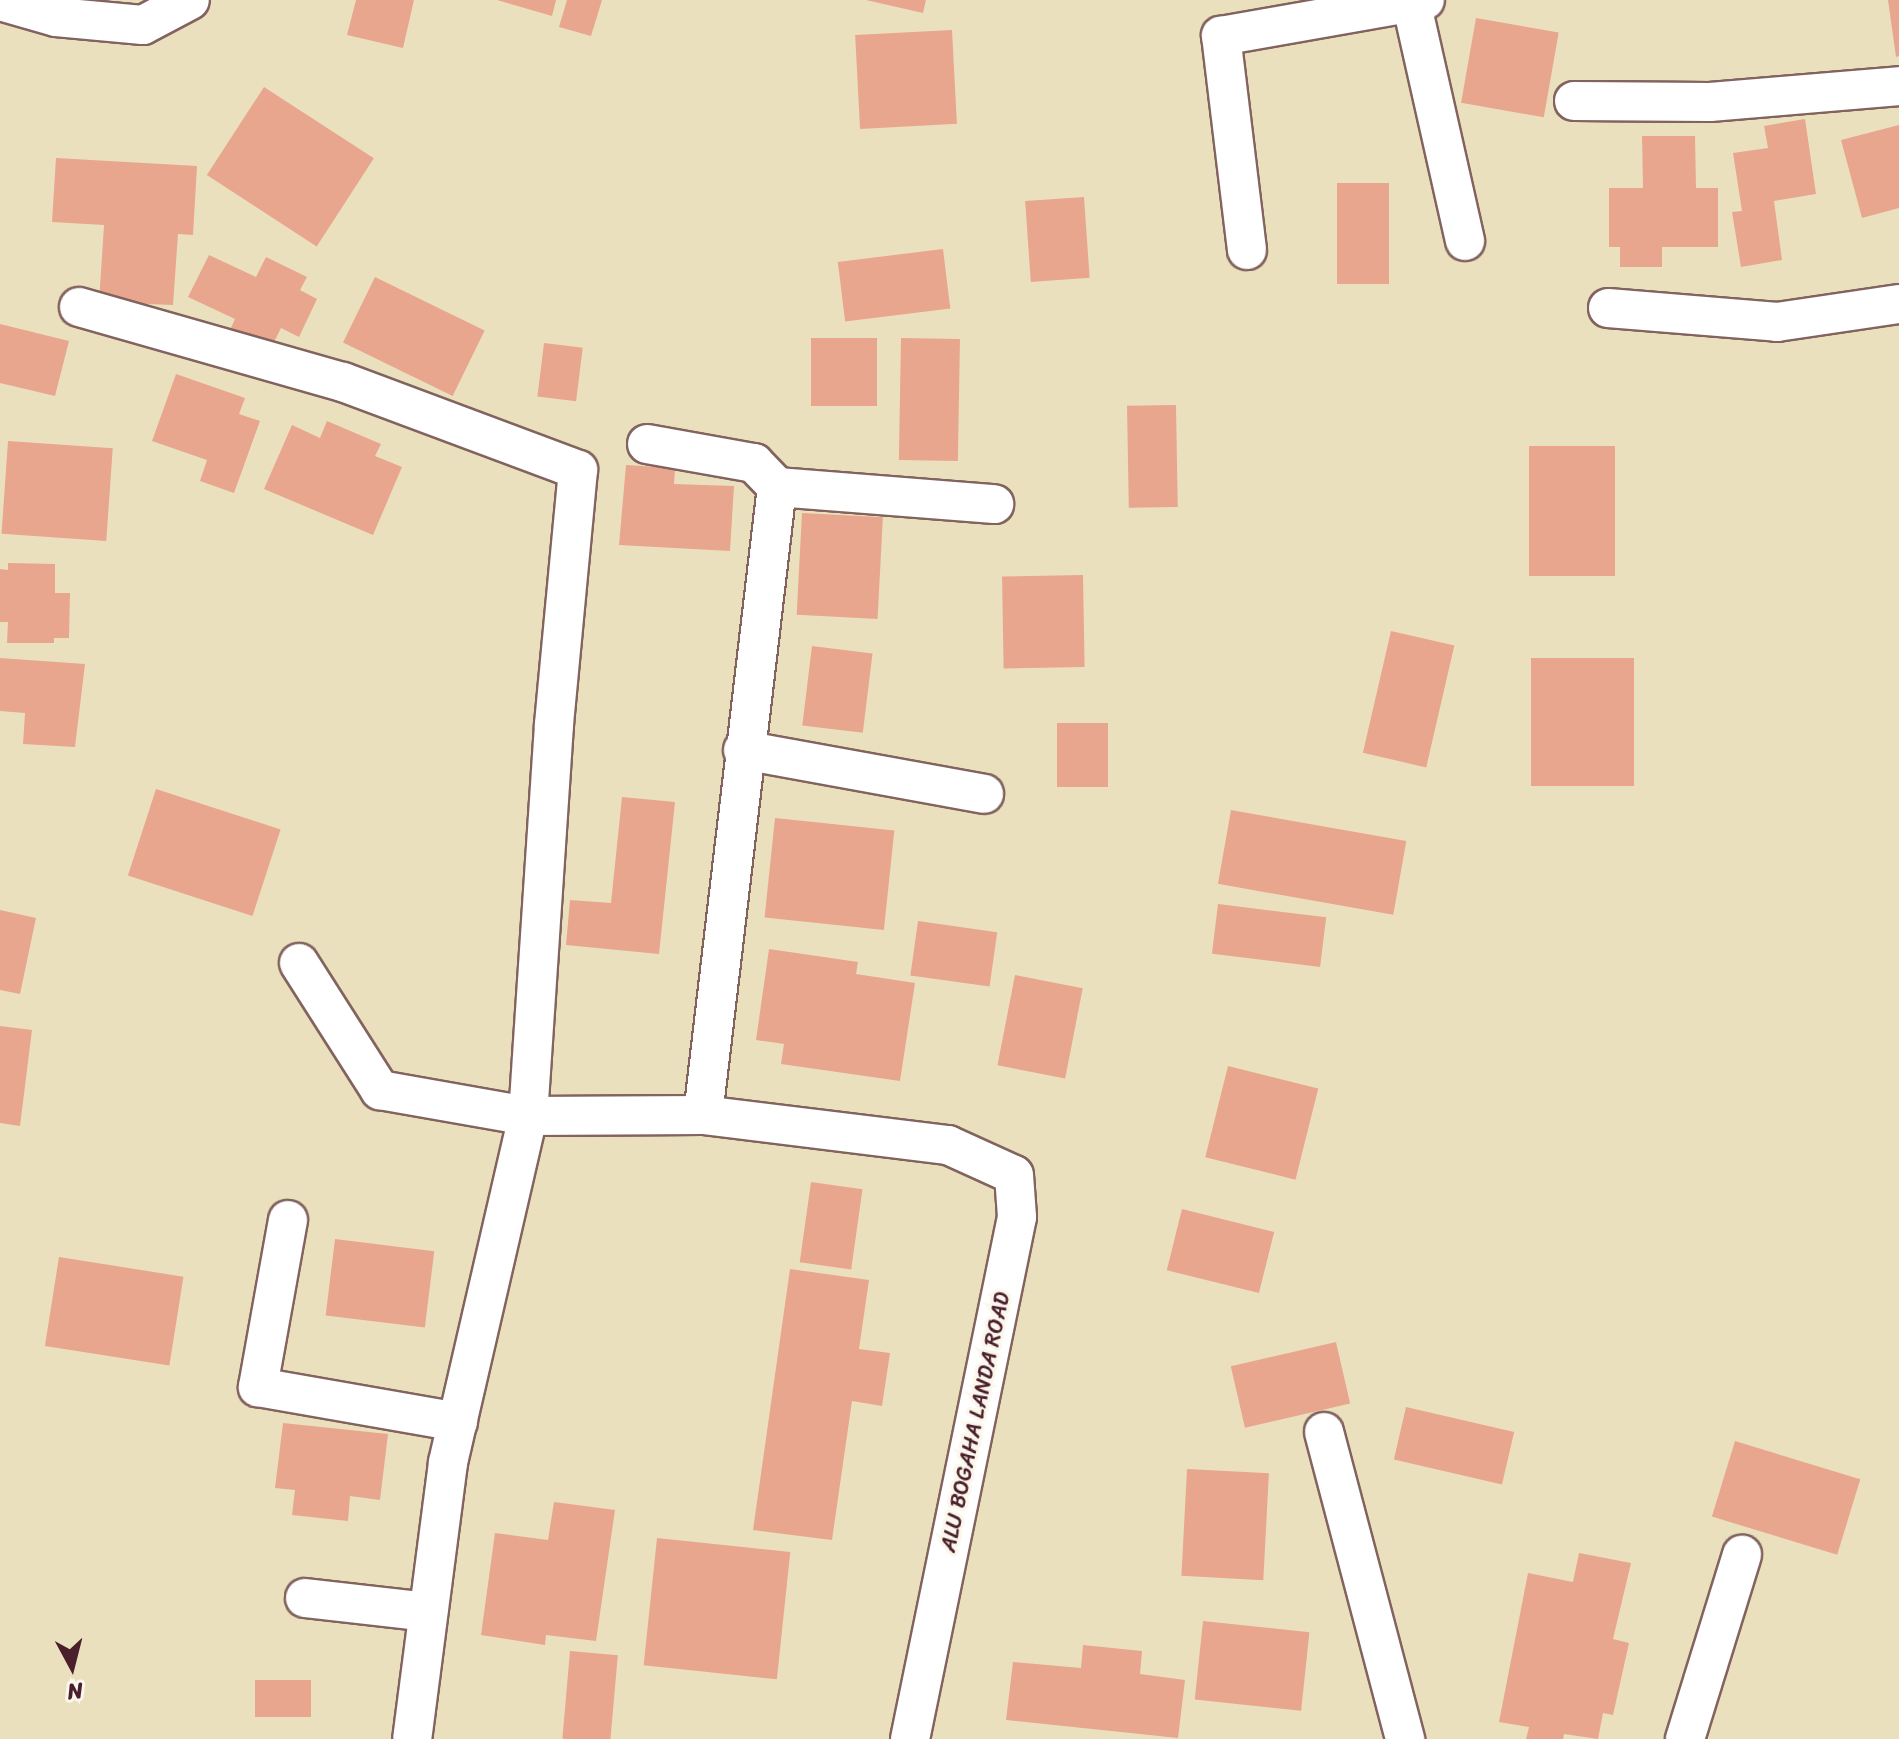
<!DOCTYPE html>
<html>
<head>
<meta charset="utf-8">
<style>
	body { margin:0 }
	#map { position:relative; width:1899px; height:1739px; overflow:hidden; background:#ebe0bd; font-family:Sriracha,sans-serif }
	div>[style] { position:absolute }
	[style*='--x'] { left:calc(var(--x)*1px); top:calc(var(--y)*1px); width:calc(var(--w)*1px); rotate:calc(var(--a)*1deg) }
	.building>* { inset:0; background:#e8a68e; transform-origin:0 0 }
	.roads { filter:drop-shadow(2px 0 #82635e) drop-shadow(-2px 0 #82635e) drop-shadow(0 2px #82635e) drop-shadow(0 -2px #82635e) }
	.street>* { height:38px; margin:-19px; padding:0 19px; transform-origin:19px; border-radius:19px; background:#fff }
	span { translate:-50% -50%; white-space:nowrap; text-align:center; line-height:1.15; -webkit-text-stroke:7px #fbf7ec; paint-order:stroke }
	.street-label { font-size:22px; color:#4a1f2b }
	.north { position:absolute; left:32px; top:1627px; width:80px; height:80px; -webkit-text-stroke:6px #fbf7ec; paint-order:stroke; rotate:173deg; font-size:22px; font-weight:700; line-height:32px; text-align:center; color:#4a1f2b }
	.north::after { content:''; display:block; margin:auto; width:28px; height:36px; background:#4a1f2b; clip-path:polygon(50% 0,100% 100%,50% 72%,0 100%) }
</style>
</head>
<body>
<div id="map">
	<div class="building">
		<div style="clip-path:polygon(356px 0,414px 0,403px 48px,347px 35px)"></div>
		<div style="clip-path:polygon(497px 0,556px 0,552px 16px)"></div>
		<div style="clip-path:polygon(567px 0,602px 0,591px 36px,559px 27px)"></div>
		<div style="clip-path:polygon(866px 0,926px 0,923px 13px)"></div>
		<div style="clip-path:polygon(1888px 0,1899px 0,1899px 56px,1896px 57px)"></div>
		<div style="left:1476px;top:18px;width:84px;height:86px;rotate:10deg"></div>
		<div style="left:952px;top:30px;width:94px;height:97px;rotate:87deg"></div>
		<div style="left:264px;top:87px;width:131px;height:105px;rotate:33deg"></div>
		<div style="clip-path:polygon(1805px 119px,1816px 194px,1774px 201px,1782px 260px,1741px 267px,1732px 212px,1742px 211px,1733px 153px,1768px 148px,1764px 126px)"></div>
		<div style="clip-path:polygon(1899px 125px,1899px 208px,1862px 218px,1841px 140px)"></div>
		<div style="clip-path:polygon(1642px 136px,1695px 136px,1696px 188px,1718px 188px,1718px 247px,1662px 247px,1662px 267px,1620px 267px,1620px 247px,1609px 247px,1609px 188px,1643px 188px)"></div>
		<div style="clip-path:polygon(56px 158px,197px 166px,193px 235px,178px 234px,173px 305px,99px 302px,104px 225px,52px 222px)"></div>
		<div style="left:1389px;top:183px;width:101px;height:52px;rotate:90deg"></div>
		<div style="left:1084px;top:197px;width:81px;height:59px;rotate:86deg"></div>
		<div style="left:943px;top:249px;width:60px;height:106px;rotate:83deg"></div>
		<div style="clip-path:polygon(209px 255px,256px 277px,266px 257px,307px 277px,300px 290px,317px 299px,299px 337px,281px 328px,270px 350px,230px 330px,235px 319px,188px 297px)"></div>
		<div style="left:375px;top:277px;width:122px;height:73px;rotate:26deg"></div>
		<div style="clip-path:polygon(0 324px,69px 341px,55px 396px,0 383px)"></div>
		<div style="left:811px;top:338px;width:66px;height:68px"></div>
		<div style="left:901px;top:338px;width:59px;height:122px;rotate:1deg"></div>
		<div style="left:544px;top:343px;width:39px;height:54px;rotate:7deg"></div>
		<div style="clip-path:polygon(176px 374px,245px 398px,239px 414px,260px 421px,234px 493px,200px 481px,207px 460px,152px 441px)"></div>
		<div style="left:1176px;top:405px;width:102px;height:49px;rotate:89deg"></div>
		<div style="clip-path:polygon(327px 421px,381px 444px,375px 456px,402px 467px,373px 535px,264px 489px,292px 425px,320px 438px)"></div>
		<div style="left:8px;top:441px;width:105px;height:93px;rotate:4deg"></div>
		<div style="left:1529px;top:446px;width:86px;height:130px"></div>
		<div style="clip-path:polygon(626px 465px,675px 468px,674px 484px,734px 486px,730px 551px,619px 545px)"></div>
		<div style="left:802px;top:513px;width:81px;height:102px;rotate:3deg"></div>
		<div style="clip-path:polygon(8px 563px,55px 564px,55px 593px,70px 593px,69px 638px,54px 638px,54px 643px,7px 643px,8px 622px,0 622px,0 569px,8px 570px)"></div>
		<div style="left:1083px;top:575px;width:92px;height:81px;rotate:89deg"></div>
		<div style="left:1391px;top:631px;width:65px;height:125px;rotate:13deg"></div>
		<div style="left:812px;top:646px;width:61px;height:80px;rotate:7deg"></div>
		<div style="clip-path:polygon(0 658px,85px 664px,75px 747px,23px 744px,25px 713px,0 711px)"></div>
		<div style="left:1634px;top:658px;width:128px;height:103px;rotate:90deg"></div>
		<div style="left:1057px;top:723px;width:51px;height:64px"></div>
		<div style="left:156px;top:789px;width:131px;height:91px;rotate:18deg"></div>
		<div style="clip-path:polygon(622px 797px,675px 802px,659px 954px,566px 945px,570px 900px,611px 903px)"></div>
		<div style="left:1231px;top:810px;width:178px;height:75px;rotate:10deg"></div>
		<div style="left:775px;top:818px;width:120px;height:100px;rotate:6deg"></div>
		<div style="left:1218px;top:904px;width:109px;height:50px;rotate:7deg"></div>
		<div style="clip-path:polygon(0 910px,36px 918px,20px 994px,0 990px)"></div>
		<div style="left:918px;top:921px;width:80px;height:55px;rotate:8deg"></div>
		<div style="clip-path:polygon(769px 949px,858px 962px,856px 974px,915px 983px,900px 1081px,781px 1064px,784px 1044px,756px 1040px)"></div>
		<div style="left:1015px;top:975px;width:69px;height:92px;rotate:11deg"></div>
		<div style="clip-path:polygon(0 1026px,32px 1030px,20px 1126px,0 1123px)"></div>
		<div style="left:1228px;top:1066px;width:93px;height:94px;rotate:14deg"></div>
		<div style="left:811px;top:1182px;width:52px;height:81px;rotate:8deg"></div>
		<div style="left:1182px;top:1209px;width:95px;height:63px;rotate:14deg"></div>
		<div style="left:335px;top:1239px;width:100px;height:77px;rotate:7deg"></div>
		<div style="left:59px;top:1257px;width:126px;height:90px;rotate:9deg"></div>
		<div style="clip-path:polygon(790px 1269px,869px 1280px,859px 1349px,890px 1353px,882px 1406px,852px 1401px,832px 1540px,753px 1530px)"></div>
		<div style="left:1336px;top:1342px;width:63px;height:108px;rotate:77deg"></div>
		<div style="left:1406px;top:1407px;width:111px;height:54px;rotate:13deg"></div>
		<div style="clip-path:polygon(283px 1423px,388px 1434px,380px 1500px,350px 1496px,348px 1521px,292px 1515px,295px 1490px,275px 1488px)"></div>
		<div style="left:1735px;top:1441px;width:131px;height:79px;rotate:17deg"></div>
		<div style="left:1187px;top:1469px;width:82px;height:107px;rotate:3deg"></div>
		<div style="clip-path:polygon(554px 1502px,615px 1510px,596px 1641px,546px 1635px,545px 1645px,481px 1635px,495px 1533px,548px 1540px)"></div>
		<div style="left:657px;top:1538px;width:134px;height:128px;rotate:6deg"></div>
		<div style="clip-path:polygon(1579px 1553px,1631px 1563px,1613px 1639px,1629px 1643px,1613px 1715px,1603px 1713px,1598px 1739px,1564px 1734px,1563px 1739px,1526px 1739px,1529px 1727px,1499px 1722px,1528px 1573px,1573px 1582px)"></div>
		<div style="left:1203px;top:1621px;width:107px;height:79px;rotate:6deg"></div>
		<div style="clip-path:polygon(1083px 1645px,1142px 1651px,1140px 1674px,1185px 1680px,1178px 1738px,1006px 1720px,1013px 1662px,1081px 1668px)"></div>
		<div style="left:570px;top:1651px;width:48px;height:88px;rotate:5deg"></div>
		<div style="left:255px;top:1680px;width:56px;height:37px"></div>
	</div>
	<div class="roads">
		<div class="street">
			<div style="--x:0;--y:1;--w:58;--a:15.9"></div>
			<div style="--x:56;--y:17;--w:87;--a:5.3"></div>
			<div style="--x:143;--y:25;--w:53;--a:-28"></div>
			<div style="--x:1411;--y:1;--w:246;--a:77.3"></div>
			<div style="--x:1574;--y:101;--w:136;--a:0.4"></div>
			<div style="--x:1710;--y:102;--w:190;--a:-4.8"></div>
			<div style="--x:1247;--y:250;--w:216;--a:-96.9"></div>
			<div style="--x:1221;--y:36;--w:207;--a:-10"></div>
			<div style="--x:79;--y:307;--w:274;--a:15.9"></div>
			<div style="--x:343;--y:382;--w:251;--a:20.5"></div>
			<div style="--x:578;--y:470;--w:256;--a:95.4"></div>
			<div style="--x:554;--y:725;--w:392;--a:93.8"></div>
			<div style="--x:528;--y:1116;--w:175;--a:-0.3"></div>
			<div style="--x:703;--y:1115;--w:247;--a:7"></div>
			<div style="--x:948;--y:1145;--w:72;--a:24.4"></div>
			<div style="--x:1014;--y:1175;--w:42;--a:85.9"></div>
			<div style="--x:1017;--y:1217;--w:533;--a:101.58"></div>
			<div style="--x:1608;--y:308;--w:170;--a:4.7"></div>
			<div style="--x:1777;--y:322;--w:123;--a:-8.4"></div>
			<div style="--x:647;--y:444;--w:109;--a:10.1"></div>
			<div style="--x:754;--y:463;--w:33;--a:46"></div>
			<div style="--x:777;--y:487;--w:218;--a:4.5"></div>
			<div style="--x:743;--y:750;--w:245;--a:10.3"></div>
			<div style="--x:299;--y:963;--w:151;--a:57.5"></div>
			<div style="--x:380;--y:1090;--w:150;--a:10"></div>
			<div style="--x:528;--y:1116;--w:356;--a:103"></div>
			<div style="--x:448;--y:1463;--w:278;--a:97.4"></div>
			<div style="--x:703;--y:1115;--w:632;--a:-83.28"></div>
			<div style="--x:288;--y:1220;--w:170;--a:100.2"></div>
			<div style="--x:258;--y:1387;--w:203;--a:9.9"></div>
			<div style="--x:1324;--y:1432;--w:318;--a:75.2"></div>
			<div style="--x:305;--y:1598;--w:124;--a:6.5"></div>
			<div style="--x:1685;--y:1739;--w:193;--a:-72.8"></div>
		</div>
	</div>
	<div class="street-label">
		<span style="left:975px;top:1422px;rotate:-78deg">ALU BOGAHA LANDA ROAD</span>
	</div>
	<div class="north">N</div>
</div>
</body>
</html>
